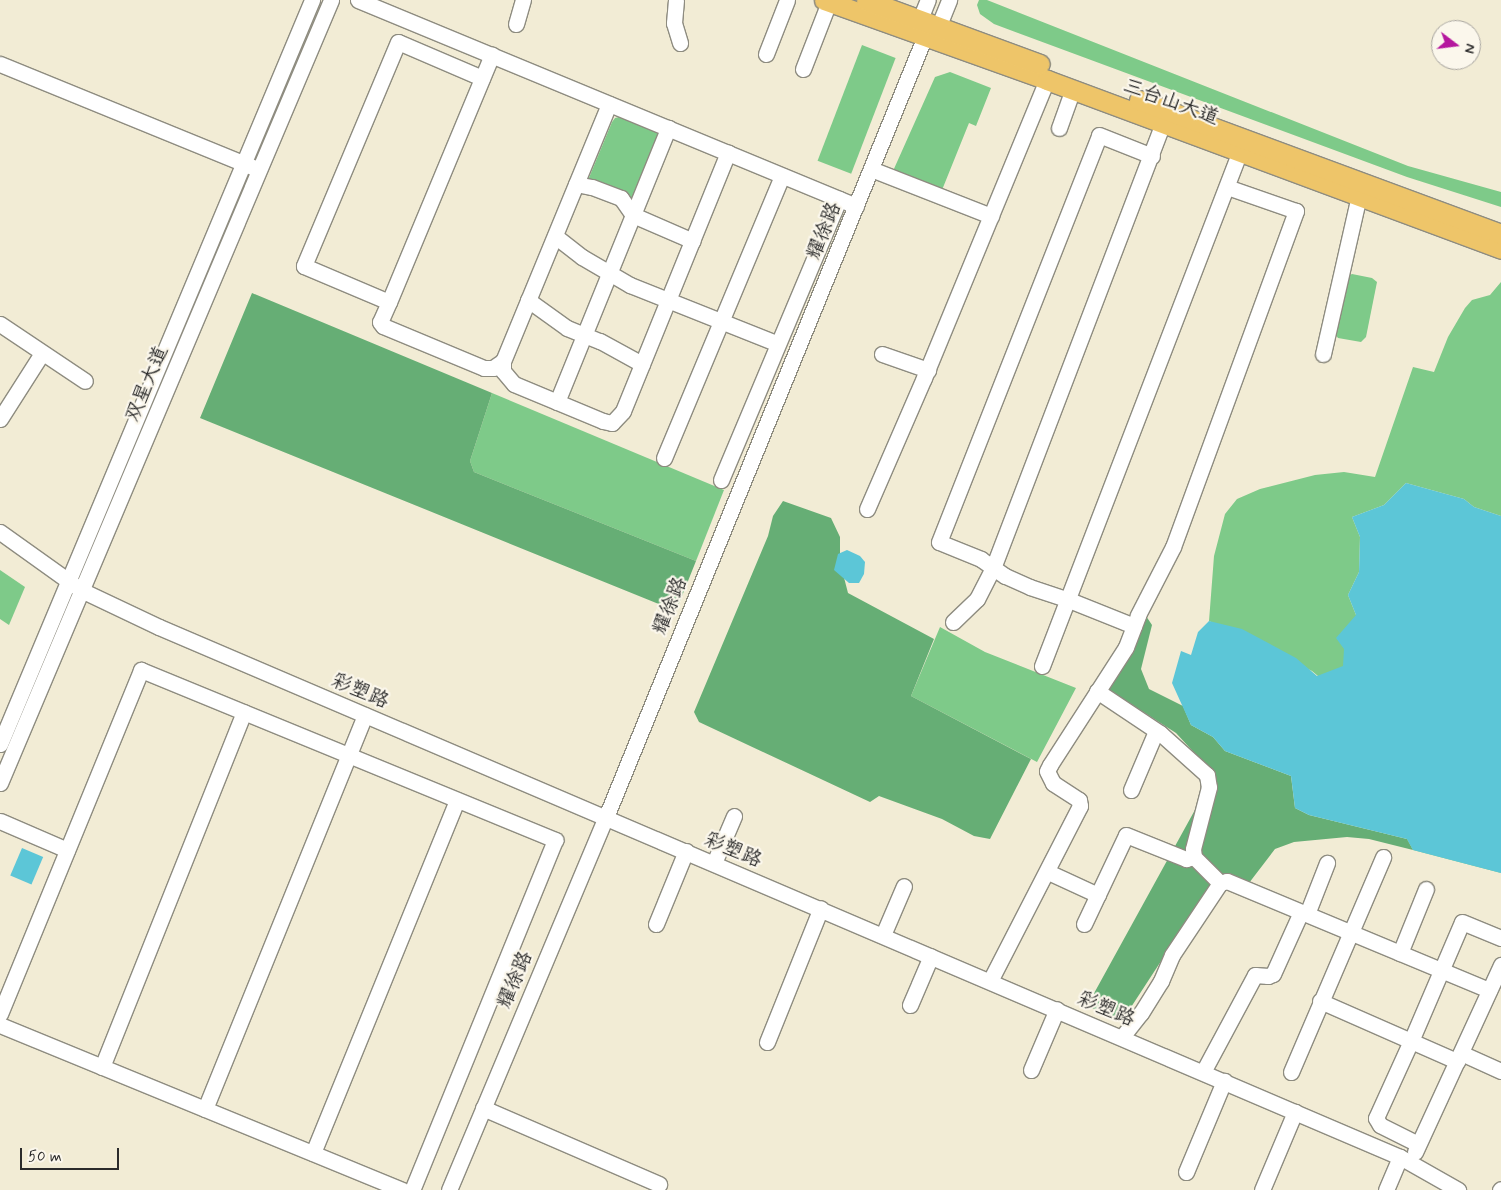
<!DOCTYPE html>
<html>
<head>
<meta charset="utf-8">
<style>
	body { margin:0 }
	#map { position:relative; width:1501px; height:1190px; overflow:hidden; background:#f2ecd5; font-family:Mynerve,"LXGW WenKai TC",sans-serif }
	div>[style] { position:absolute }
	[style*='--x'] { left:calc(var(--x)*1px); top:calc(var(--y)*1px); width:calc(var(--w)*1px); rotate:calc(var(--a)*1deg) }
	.green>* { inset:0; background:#7eca89; transform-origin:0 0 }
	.forest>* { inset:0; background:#66ae75 }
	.water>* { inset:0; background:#5cc6d7; transform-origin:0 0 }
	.roads { filter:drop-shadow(1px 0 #8e8c80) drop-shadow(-1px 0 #8e8c80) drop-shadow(0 1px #8e8c80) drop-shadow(0 -1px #8e8c80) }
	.minor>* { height:15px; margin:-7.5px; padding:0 7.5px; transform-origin:7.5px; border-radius:7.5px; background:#fff }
	.major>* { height:19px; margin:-9.5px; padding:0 9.5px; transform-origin:9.5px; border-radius:9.5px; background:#eec569 }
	span { translate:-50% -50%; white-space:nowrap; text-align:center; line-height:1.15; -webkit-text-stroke:4.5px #fbf7ec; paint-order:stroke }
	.street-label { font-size:20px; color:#2b2b2b }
	.north { position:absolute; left:1431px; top:20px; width:50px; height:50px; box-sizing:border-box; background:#fbf7ec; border:1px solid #a8a59f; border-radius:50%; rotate:105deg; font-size:14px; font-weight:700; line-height:20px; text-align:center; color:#2b2b2b }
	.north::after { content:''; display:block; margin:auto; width:18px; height:22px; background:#b5179e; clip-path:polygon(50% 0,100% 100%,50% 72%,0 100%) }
	.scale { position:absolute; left:20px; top:1148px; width:99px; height:22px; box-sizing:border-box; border:2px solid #2b2b2b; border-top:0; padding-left:6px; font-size:15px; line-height:18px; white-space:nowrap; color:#2b2b2b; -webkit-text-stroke:4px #fbf7ec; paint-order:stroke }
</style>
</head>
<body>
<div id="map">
	<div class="green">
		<div style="clip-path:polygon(979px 0,987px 0,1408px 166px,1501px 192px,1501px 207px,1407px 177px,994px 24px,980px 14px,977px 5px)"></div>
		<div style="left:862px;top:45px;width:36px;height:124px;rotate:21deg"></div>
		<div style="clip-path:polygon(950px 72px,991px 88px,976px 126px,969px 123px,942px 190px,893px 171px,935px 77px)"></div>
		<div style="clip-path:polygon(623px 116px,660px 133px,632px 199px,588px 180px,612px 122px,615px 118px)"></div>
		<div style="clip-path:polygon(1352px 274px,1372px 278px,1377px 282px,1366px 337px,1361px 342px,1338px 338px,1335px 334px,1348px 276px)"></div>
		<div style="clip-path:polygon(1501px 282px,1501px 516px,1474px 507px,1464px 499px,1406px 483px,1384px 505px,1352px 517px,1360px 537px,1359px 572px,1348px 595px,1356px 615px,1501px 873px,1413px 850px,1318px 676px,1312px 671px,1209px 621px,1214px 556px,1225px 514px,1237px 499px,1260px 489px,1315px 475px,1344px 472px,1375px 477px,1413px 367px,1434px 372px,1448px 337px,1465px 308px,1472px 300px,1490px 295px)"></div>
		<div style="clip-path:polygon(492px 393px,724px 490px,696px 561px,474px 472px,470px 461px)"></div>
		<div style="clip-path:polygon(0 570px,25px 587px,9px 625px,0 619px)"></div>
		<div style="clip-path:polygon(940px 627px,985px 652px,1076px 688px,1037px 762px,911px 696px)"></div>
	</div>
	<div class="forest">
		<div style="clip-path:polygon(252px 293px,492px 393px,470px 461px,474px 472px,696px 561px,676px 611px,200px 418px)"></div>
		<div style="clip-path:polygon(783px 501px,831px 518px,840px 537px,840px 562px,848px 593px,934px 639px,911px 696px,1031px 759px,990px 839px,974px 836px,942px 819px,879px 796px,870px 802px,699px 722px,694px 712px,768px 536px,773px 516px)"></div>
		<div style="clip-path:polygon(1144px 613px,1152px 625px,1141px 669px,1149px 689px,1183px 706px,1191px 725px,1213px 737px,1225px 751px,1291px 776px,1295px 808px,1309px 815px,1407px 839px,1413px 850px,1369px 839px,1347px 837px,1294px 842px,1275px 849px,1249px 883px,1226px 873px,1220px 877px,1180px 932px,1122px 1021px,1087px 1006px,1196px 808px,1212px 772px,1176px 733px,1106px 688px)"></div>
	</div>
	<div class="water">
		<div style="clip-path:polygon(1406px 483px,1464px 499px,1474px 507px,1501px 516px,1501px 873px,1413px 850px,1407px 839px,1309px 815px,1295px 808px,1291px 776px,1225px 751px,1213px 737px,1191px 725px,1172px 683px,1181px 651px,1191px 655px,1198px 632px,1209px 621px,1242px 629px,1296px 658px,1317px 676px,1343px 666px,1344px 649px,1336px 638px,1356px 615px,1348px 595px,1359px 572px,1360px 537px,1352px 517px,1384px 505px)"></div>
		<div style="clip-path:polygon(847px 550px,860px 556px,865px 562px,864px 574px,859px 583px,849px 583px,834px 570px,838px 554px)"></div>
		<div style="left:22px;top:848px;width:23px;height:30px;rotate:23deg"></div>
	</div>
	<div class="roads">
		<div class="minor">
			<div style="--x:358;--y:0;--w:539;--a:22.47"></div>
			<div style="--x:676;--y:0;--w:23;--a:95"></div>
			<div style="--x:674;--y:23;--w:21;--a:73"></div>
			<div style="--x:516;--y:24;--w:25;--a:-74"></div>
			<div style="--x:916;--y:29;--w:31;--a:-68"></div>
			<div style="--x:935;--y:35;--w:38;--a:-68"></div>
			<div style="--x:766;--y:54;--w:58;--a:-68.7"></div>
			<div style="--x:0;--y:64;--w:273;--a:22.2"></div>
			<div style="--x:803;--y:69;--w:72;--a:-68.8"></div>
			<div style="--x:482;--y:78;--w:91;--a:-156.8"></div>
			<div style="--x:398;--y:42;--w:243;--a:112.8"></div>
			<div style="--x:304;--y:266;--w:92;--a:23"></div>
			<div style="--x:389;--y:302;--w:268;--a:-67.4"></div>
			<div style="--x:609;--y:104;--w:278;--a:112.4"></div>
			<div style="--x:503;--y:361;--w:10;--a:90"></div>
			<div style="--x:503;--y:371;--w:17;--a:50"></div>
			<div style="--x:514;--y:384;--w:96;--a:22.6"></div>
			<div style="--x:603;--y:421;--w:9;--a:13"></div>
			<div style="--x:612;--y:423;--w:16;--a:-47"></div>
			<div style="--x:623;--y:411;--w:279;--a:-67.9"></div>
			<div style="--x:1059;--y:128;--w:41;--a:-70.3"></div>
			<div style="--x:871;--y:169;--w:129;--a:21.4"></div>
			<div style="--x:576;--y:184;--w:16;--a:11"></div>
			<div style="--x:592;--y:187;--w:31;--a:21"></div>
			<div style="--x:621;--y:198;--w:21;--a:55"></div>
			<div style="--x:633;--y:215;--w:65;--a:23.4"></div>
			<div style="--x:555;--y:236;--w:34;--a:38"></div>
			<div style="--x:582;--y:257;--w:56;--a:30.3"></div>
			<div style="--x:630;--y:285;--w:159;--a:21.7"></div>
			<div style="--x:528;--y:300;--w:48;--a:35.7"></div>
			<div style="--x:567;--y:328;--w:35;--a:22"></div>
			<div style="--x:600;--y:341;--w:48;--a:28.7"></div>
			<div style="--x:389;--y:302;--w:22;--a:114"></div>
			<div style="--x:380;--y:322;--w:5;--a:53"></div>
			<div style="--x:383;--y:326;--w:109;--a:22.6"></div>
			<div style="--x:484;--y:368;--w:9;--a:0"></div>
			<div style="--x:493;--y:368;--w:12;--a:-35"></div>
			<div style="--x:0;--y:324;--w:102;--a:33.8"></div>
			<div style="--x:882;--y:354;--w:49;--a:19.2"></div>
			<div style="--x:1323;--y:354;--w:162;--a:-77.2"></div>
			<div style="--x:557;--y:402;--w:296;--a:-67.9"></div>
			<div style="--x:0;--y:419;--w:78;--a:-57.5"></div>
			<div style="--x:664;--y:458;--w:306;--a:-67.3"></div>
			<div style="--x:721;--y:480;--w:305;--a:-67.2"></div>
			<div style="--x:867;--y:509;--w:143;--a:-66.5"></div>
			<div style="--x:924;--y:378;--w:322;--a:-67.6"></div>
			<div style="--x:0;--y:532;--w:100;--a:35.6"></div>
			<div style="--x:81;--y:590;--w:86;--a:25.4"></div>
			<div style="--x:159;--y:627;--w:1349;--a:23.13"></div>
			<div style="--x:1400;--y:1157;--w:67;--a:29.6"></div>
			<div style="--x:953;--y:622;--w:33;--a:-44"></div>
			<div style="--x:977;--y:599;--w:35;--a:-63"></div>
			<div style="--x:993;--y:568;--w:476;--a:-69.1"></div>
			<div style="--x:1134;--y:626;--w:70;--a:-158.2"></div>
			<div style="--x:1069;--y:600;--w:41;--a:-161.6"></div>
			<div style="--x:1030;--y:587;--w:27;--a:-156"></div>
			<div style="--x:1005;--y:576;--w:29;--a:-145"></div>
			<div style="--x:981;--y:559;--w:45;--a:-158"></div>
			<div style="--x:939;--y:542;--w:437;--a:-68.5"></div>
			<div style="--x:1099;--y:135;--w:57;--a:21.6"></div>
			<div style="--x:1042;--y:666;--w:552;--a:-68.97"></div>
			<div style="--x:1097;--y:691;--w:76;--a:33.7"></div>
			<div style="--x:1160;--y:733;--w:63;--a:41.8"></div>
			<div style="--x:1207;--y:775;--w:12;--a:81"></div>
			<div style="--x:1209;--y:787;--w:64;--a:104.5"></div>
			<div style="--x:1193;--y:849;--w:8;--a:83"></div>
			<div style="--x:1194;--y:857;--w:37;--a:45"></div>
			<div style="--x:0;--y:744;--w:807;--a:-67.25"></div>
			<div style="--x:0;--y:783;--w:850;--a:-67.08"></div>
			<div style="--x:1131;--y:790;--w:64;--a:-67"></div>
			<div style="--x:0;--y:821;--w:73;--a:23.4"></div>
			<div style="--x:714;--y:863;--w:51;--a:-66.9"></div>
			<div style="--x:1048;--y:872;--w:55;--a:24.7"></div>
			<div style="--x:1307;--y:914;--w:55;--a:-68.6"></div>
			<div style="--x:656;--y:924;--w:79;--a:-67.7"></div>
			<div style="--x:1084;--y:924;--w:98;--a:-64.7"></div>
			<div style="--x:1126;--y:835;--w:65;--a:21.8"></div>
			<div style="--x:1186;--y:859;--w:8;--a:-14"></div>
			<div style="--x:883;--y:935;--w:53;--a:-66.8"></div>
			<div style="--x:1400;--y:953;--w:69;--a:-67.9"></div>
			<div style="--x:990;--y:981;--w:197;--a:-62.8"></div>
			<div style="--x:1080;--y:806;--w:6;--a:-99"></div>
			<div style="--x:1079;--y:800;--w:31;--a:-147"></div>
			<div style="--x:1053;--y:783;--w:13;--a:-117"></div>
			<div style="--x:1047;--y:771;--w:7;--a:-63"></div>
			<div style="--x:1050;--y:765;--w:140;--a:-57.2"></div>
			<div style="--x:1126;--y:647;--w:34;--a:-69"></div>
			<div style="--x:1138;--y:615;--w:76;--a:-62.8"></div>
			<div style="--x:1173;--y:547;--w:358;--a:-69.9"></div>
			<div style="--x:1296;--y:211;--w:73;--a:-160.8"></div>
			<div style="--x:1320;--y:1001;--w:150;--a:23.7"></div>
			<div style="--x:910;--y:1005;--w:53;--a:-66.8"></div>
			<div style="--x:0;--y:1014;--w:372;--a:-67.7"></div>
			<div style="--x:141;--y:670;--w:448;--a:22.3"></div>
			<div style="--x:555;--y:840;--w:378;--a:112.2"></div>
			<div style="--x:0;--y:1025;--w:435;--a:22.3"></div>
			<div style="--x:1122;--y:1037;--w:31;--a:-52"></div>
			<div style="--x:1141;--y:1013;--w:38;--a:-58"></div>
			<div style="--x:1161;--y:981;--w:28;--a:-67"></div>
			<div style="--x:1172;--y:955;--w:87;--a:-56.3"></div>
			<div style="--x:1220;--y:883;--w:7;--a:-16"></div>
			<div style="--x:1227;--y:881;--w:284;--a:22.6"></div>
			<div style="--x:767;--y:1042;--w:144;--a:-68.1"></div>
			<div style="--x:1461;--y:1053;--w:44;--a:24.2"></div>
			<div style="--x:102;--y:1067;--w:382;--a:-68.2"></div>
			<div style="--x:1031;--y:1070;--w:66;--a:-66.9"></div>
			<div style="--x:1203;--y:1072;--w:110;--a:-61.8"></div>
			<div style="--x:1255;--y:975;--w:13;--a:4"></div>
			<div style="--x:1268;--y:976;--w:5;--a:-22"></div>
			<div style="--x:1273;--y:974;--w:68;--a:-65.7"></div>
			<div style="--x:1291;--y:1072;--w:234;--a:-66.8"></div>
			<div style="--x:483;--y:1108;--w:192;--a:23.4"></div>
			<div style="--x:205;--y:1109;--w:425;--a:-67.9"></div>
			<div style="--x:1418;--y:1144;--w:42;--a:-153.4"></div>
			<div style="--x:1380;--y:1125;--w:8;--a:-120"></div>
			<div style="--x:1376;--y:1118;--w:85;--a:-65.6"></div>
			<div style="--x:1411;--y:1041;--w:129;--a:-66.8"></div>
			<div style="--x:1462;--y:922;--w:42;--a:22.3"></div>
			<div style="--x:1415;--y:1152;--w:206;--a:-65.3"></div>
			<div style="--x:313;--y:1153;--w:381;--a:-67.8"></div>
			<div style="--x:1186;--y:1172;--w:99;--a:-67.3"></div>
			<div style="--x:449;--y:1190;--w:405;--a:-67.2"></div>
			<div style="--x:606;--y:817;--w:844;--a:-67.78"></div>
			<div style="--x:1262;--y:1190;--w:85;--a:-67.1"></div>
			<div style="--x:1386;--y:1190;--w:36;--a:-67"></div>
			<div style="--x:1500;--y:1190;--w:1;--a:-45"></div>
		</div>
		<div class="major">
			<div style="--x:824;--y:0;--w:237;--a:19.7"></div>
			<div style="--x:1047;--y:80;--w:484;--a:20.4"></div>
			<div style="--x:866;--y:0;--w:185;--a:20.2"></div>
			<div style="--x:1139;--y:100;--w:386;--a:20.3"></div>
		</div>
	</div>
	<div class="street-label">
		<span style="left:1171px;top:102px;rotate:20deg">三台山大道</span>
		<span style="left:824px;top:231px;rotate:-68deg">耀徐路</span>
		<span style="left:147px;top:384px;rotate:-67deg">双星大道</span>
		<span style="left:670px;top:606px;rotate:-68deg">耀徐路</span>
		<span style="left:360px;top:691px;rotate:23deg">彩塑路</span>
		<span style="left:733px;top:850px;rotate:23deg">彩塑路</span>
		<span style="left:515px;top:980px;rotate:-67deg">耀徐路</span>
		<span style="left:1106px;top:1009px;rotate:23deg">彩塑路</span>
	</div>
	<div class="north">N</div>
	<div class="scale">50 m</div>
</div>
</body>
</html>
